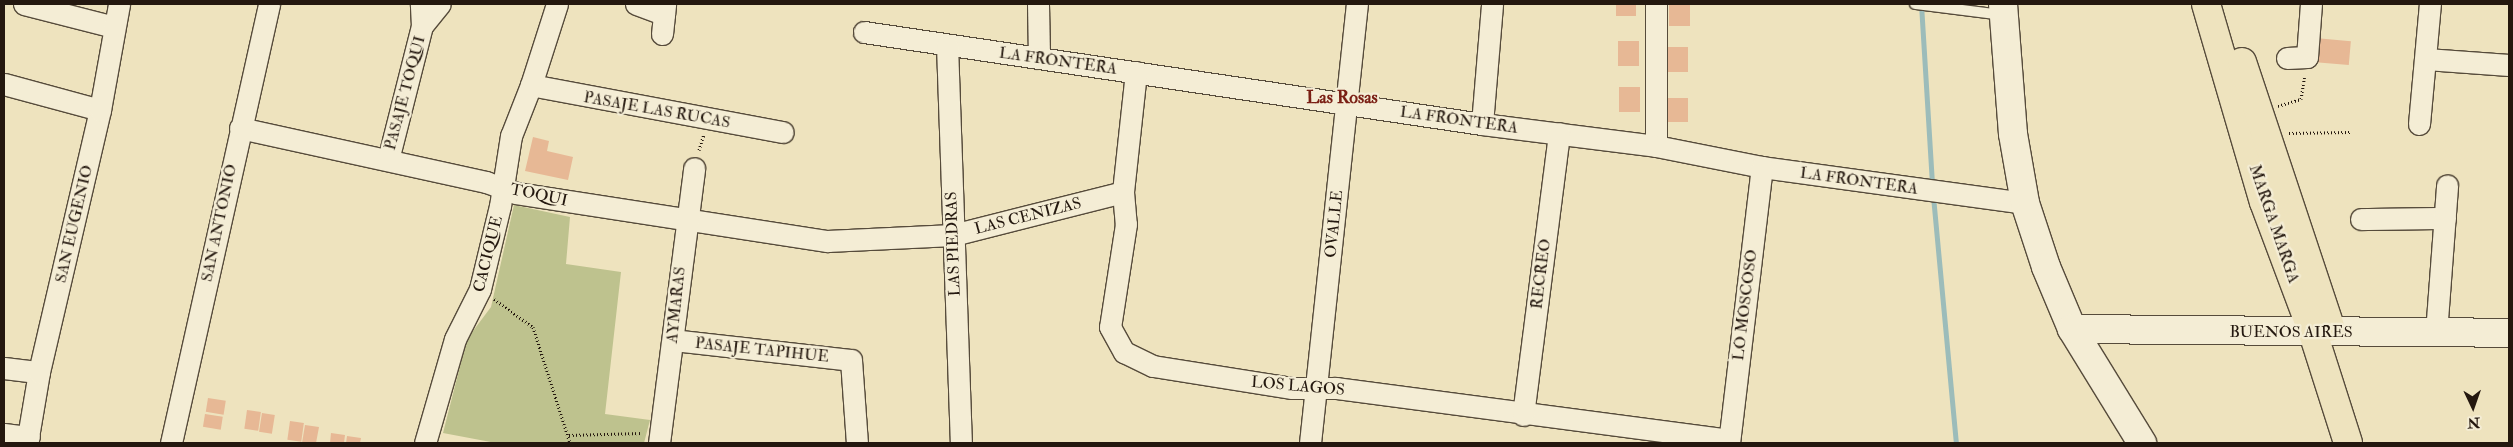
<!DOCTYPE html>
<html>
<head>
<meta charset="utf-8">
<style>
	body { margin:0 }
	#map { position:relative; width:2513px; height:447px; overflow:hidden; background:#eee3be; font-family:"IM FELL Double Pica",serif }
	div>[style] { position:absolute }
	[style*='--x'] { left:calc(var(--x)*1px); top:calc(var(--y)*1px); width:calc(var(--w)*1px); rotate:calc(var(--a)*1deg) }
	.green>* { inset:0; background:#bec28e }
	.stream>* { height:5px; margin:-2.5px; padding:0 2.5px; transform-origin:2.5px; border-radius:2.5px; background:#9cbcba }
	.building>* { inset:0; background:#e7b895; transform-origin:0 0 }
	.path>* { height:3px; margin-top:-1.5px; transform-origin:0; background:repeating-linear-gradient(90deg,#24180f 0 1px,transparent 0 3.5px) }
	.roads { filter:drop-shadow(1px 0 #564b3b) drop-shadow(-1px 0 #564b3b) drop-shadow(0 1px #564b3b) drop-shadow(0 -1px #564b3b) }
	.lane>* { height:10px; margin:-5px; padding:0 5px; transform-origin:5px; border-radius:5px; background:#f4edd5 }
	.street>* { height:21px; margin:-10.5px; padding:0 10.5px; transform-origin:10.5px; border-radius:10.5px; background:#f4edd5 }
	.secondary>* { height:28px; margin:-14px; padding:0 14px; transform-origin:14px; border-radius:14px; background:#f4edd5 }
	.primary>* { height:28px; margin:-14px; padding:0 14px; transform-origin:14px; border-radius:14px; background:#eee3be }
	span { translate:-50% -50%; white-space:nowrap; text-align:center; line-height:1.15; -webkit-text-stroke:4.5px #f4edd5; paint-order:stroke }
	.street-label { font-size:16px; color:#24180f }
	.neighbourhood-label { font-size:18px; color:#7a1f14; font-weight:700 }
	.frame { position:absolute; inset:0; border:5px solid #24180f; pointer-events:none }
	.north { position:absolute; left:2448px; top:382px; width:50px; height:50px; -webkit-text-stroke:4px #f4edd5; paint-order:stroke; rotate:177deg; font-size:14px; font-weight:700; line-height:20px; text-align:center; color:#24180f }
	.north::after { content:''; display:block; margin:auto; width:18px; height:22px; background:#24180f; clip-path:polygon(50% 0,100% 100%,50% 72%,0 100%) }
</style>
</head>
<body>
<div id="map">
	<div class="green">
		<div style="clip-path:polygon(514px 205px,570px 217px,566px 264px,621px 272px,605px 414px,650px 420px,644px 443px,496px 443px,443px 433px,467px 339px,491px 307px)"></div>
	</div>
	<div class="stream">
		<div style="--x:1921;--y:4;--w:181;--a:86.5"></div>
		<div style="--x:1933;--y:196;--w:248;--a:84.7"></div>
	</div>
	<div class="building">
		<div style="left:1616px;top:4px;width:20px;height:12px"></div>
		<div style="left:1669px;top:4px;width:21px;height:22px"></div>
		<div style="left:2315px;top:38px;width:36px;height:24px;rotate:5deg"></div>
		<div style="left:1618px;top:41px;width:21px;height:25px"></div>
		<div style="left:1667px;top:47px;width:21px;height:25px"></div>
		<div style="left:1640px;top:87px;width:25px;height:21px;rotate:90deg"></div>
		<div style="left:1667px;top:98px;width:21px;height:24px"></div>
		<div style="clip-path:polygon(533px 137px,549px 141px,547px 151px,573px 157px,568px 180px,525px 171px)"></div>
		<div style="left:208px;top:398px;width:18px;height:14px;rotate:9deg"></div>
		<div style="left:247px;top:410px;width:14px;height:19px;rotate:8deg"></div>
		<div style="left:262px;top:413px;width:13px;height:19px;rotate:9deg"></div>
		<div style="left:205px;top:414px;width:18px;height:13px;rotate:9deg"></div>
		<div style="left:290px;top:421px;width:14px;height:19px;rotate:8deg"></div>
		<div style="clip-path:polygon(305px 425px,319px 427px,316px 443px,302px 443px)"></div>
		<div style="clip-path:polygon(331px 433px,345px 435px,344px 443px,330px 443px)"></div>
		<div style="clip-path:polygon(347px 436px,361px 438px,360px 443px,346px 443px)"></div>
	</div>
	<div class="path">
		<div style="--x:2278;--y:106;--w:24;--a:-17"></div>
		<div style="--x:2301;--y:99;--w:24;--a:-81"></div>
		<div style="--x:2289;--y:133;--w:61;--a:-0.9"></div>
		<div style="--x:699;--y:150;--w:17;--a:-73"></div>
		<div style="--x:494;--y:299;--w:48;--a:35.7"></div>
		<div style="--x:533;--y:327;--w:122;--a:72.3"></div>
		<div style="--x:569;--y:435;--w:73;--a:-1.6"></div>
	</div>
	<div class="roads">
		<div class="lane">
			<div style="--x:1915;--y:4;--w:88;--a:7.2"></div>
		</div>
		<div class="street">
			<div style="--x:24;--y:4;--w:93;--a:14.3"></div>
			<div style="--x:636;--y:4;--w:30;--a:20"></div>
			<div style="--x:1038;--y:4;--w:54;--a:88.9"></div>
			<div style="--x:1656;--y:4;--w:142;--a:90"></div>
			<div style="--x:422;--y:26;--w:28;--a:-51"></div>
			<div style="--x:864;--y:32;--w:625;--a:8.47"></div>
			<div style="--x:1482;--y:124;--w:175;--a:7.2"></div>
			<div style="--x:1656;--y:146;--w:108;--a:11.2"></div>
			<div style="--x:1762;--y:167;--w:265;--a:7.8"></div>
			<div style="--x:662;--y:34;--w:30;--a:-84"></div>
			<div style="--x:947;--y:45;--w:398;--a:88"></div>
			<div style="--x:2287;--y:58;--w:20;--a:-3"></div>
			<div style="--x:2307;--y:57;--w:53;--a:-85.7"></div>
			<div style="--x:2426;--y:59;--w:83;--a:4.1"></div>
			<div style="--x:1136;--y:72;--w:121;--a:96.2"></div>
			<div style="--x:1123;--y:192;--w:32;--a:85"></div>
			<div style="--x:1126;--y:224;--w:104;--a:98.8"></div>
			<div style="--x:1110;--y:327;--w:29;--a:61"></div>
			<div style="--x:1124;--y:352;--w:32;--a:26"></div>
			<div style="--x:1153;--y:366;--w:141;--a:9"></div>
			<div style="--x:1292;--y:388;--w:44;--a:0"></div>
			<div style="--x:1336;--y:388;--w:396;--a:7.5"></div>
			<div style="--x:4;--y:84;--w:99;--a:15.2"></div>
			<div style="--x:531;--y:85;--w:256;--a:10.6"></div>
			<div style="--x:1482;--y:124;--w:120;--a:-85.2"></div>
			<div style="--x:2419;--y:124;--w:121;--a:-84.8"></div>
			<div style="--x:240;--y:128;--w:252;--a:12.4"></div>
			<div style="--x:486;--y:182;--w:32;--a:20"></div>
			<div style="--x:516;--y:193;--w:315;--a:8.8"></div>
			<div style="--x:827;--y:241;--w:126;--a:-2.7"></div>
			<div style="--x:953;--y:235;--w:175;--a:-14.2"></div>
			<div style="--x:388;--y:160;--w:138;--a:-75.8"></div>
			<div style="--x:422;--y:26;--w:22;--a:-93"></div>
			<div style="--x:2361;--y:219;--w:84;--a:-0.7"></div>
			<div style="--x:2436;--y:333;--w:148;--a:-85.7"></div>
			<div style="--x:673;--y:340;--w:179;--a:6.4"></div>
			<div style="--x:851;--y:360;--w:83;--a:85.9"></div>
			<div style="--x:4;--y:368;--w:35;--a:7"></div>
			<div style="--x:1523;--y:415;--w:284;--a:-82.7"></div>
			<div style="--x:4;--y:434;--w:25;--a:7"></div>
			<div style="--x:27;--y:443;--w:72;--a:-80.4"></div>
			<div style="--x:39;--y:372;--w:269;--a:-76.9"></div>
			<div style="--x:100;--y:110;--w:108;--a:-79.8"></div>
			<div style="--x:171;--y:443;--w:450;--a:-77.4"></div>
			<div style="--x:425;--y:443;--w:108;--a:-73.9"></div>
			<div style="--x:455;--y:339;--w:56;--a:-63.4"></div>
			<div style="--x:480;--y:289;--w:85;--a:-76.5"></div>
			<div style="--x:500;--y:206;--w:71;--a:-81.1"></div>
			<div style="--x:511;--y:136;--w:55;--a:-68.6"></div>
			<div style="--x:531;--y:85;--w:85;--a:-72.2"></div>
			<div style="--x:659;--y:443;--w:277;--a:-82.7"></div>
			<div style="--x:1310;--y:443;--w:442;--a:-83.9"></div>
			<div style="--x:1729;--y:443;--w:278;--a:-83.2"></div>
		</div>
		<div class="secondary">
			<div style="--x:2003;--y:4;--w:130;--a:85.6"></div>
			<div style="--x:2013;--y:134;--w:70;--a:80.1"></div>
			<div style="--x:2025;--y:203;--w:67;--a:71.8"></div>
			<div style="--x:2046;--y:267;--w:67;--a:67.2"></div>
			<div style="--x:2072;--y:329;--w:134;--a:58.4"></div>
			<div style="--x:2072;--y:329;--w:437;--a:0.5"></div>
		</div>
		<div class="primary">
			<div style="--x:2206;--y:4;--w:206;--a:73.7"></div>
			<div style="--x:2264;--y:202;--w:140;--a:69.5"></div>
			<div style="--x:2313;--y:333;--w:115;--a:72.3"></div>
			<div style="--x:2242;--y:62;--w:279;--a:71.6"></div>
		</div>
	</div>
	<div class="street-label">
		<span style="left:1058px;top:61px;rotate:8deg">LA FRONTERA</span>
		<span style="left:405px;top:93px;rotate:-75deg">PASAJE TOQUI</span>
		<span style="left:657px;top:110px;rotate:10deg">PASAJE LAS RUCAS</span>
		<span style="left:1459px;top:120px;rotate:8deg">LA FRONTERA</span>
		<span style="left:1859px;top:181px;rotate:8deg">LA FRONTERA</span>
		<span style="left:539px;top:195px;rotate:12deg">TOQUI</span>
		<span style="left:1028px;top:216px;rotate:-14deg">LAS CENIZAS</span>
		<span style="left:219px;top:223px;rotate:-78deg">SAN ANTONIO</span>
		<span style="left:74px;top:224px;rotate:-77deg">SAN EUGENIO</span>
		<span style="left:1334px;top:224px;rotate:-84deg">OVALLE</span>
		<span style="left:2274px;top:224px;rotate:71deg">MARGA MARGA</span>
		<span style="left:953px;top:244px;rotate:-92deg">LAS PIEDRAS</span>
		<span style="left:488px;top:254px;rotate:-76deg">CACIQUE</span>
		<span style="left:1541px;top:274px;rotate:-83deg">RECREO</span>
		<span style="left:676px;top:305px;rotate:-84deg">AYMARAS</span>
		<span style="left:1745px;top:305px;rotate:-83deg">LO MOSCOSO</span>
		<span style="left:2291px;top:332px">BUENOS AIRES</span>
		<span style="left:762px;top:350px;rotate:6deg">PASAJE TAPIHUE</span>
		<span style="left:1298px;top:386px;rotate:5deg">LOS LAGOS</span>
	</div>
	<div class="neighbourhood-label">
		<span style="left:1342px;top:98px">Las Rosas</span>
	</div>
	<div class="frame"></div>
	<div class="north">N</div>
</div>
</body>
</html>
